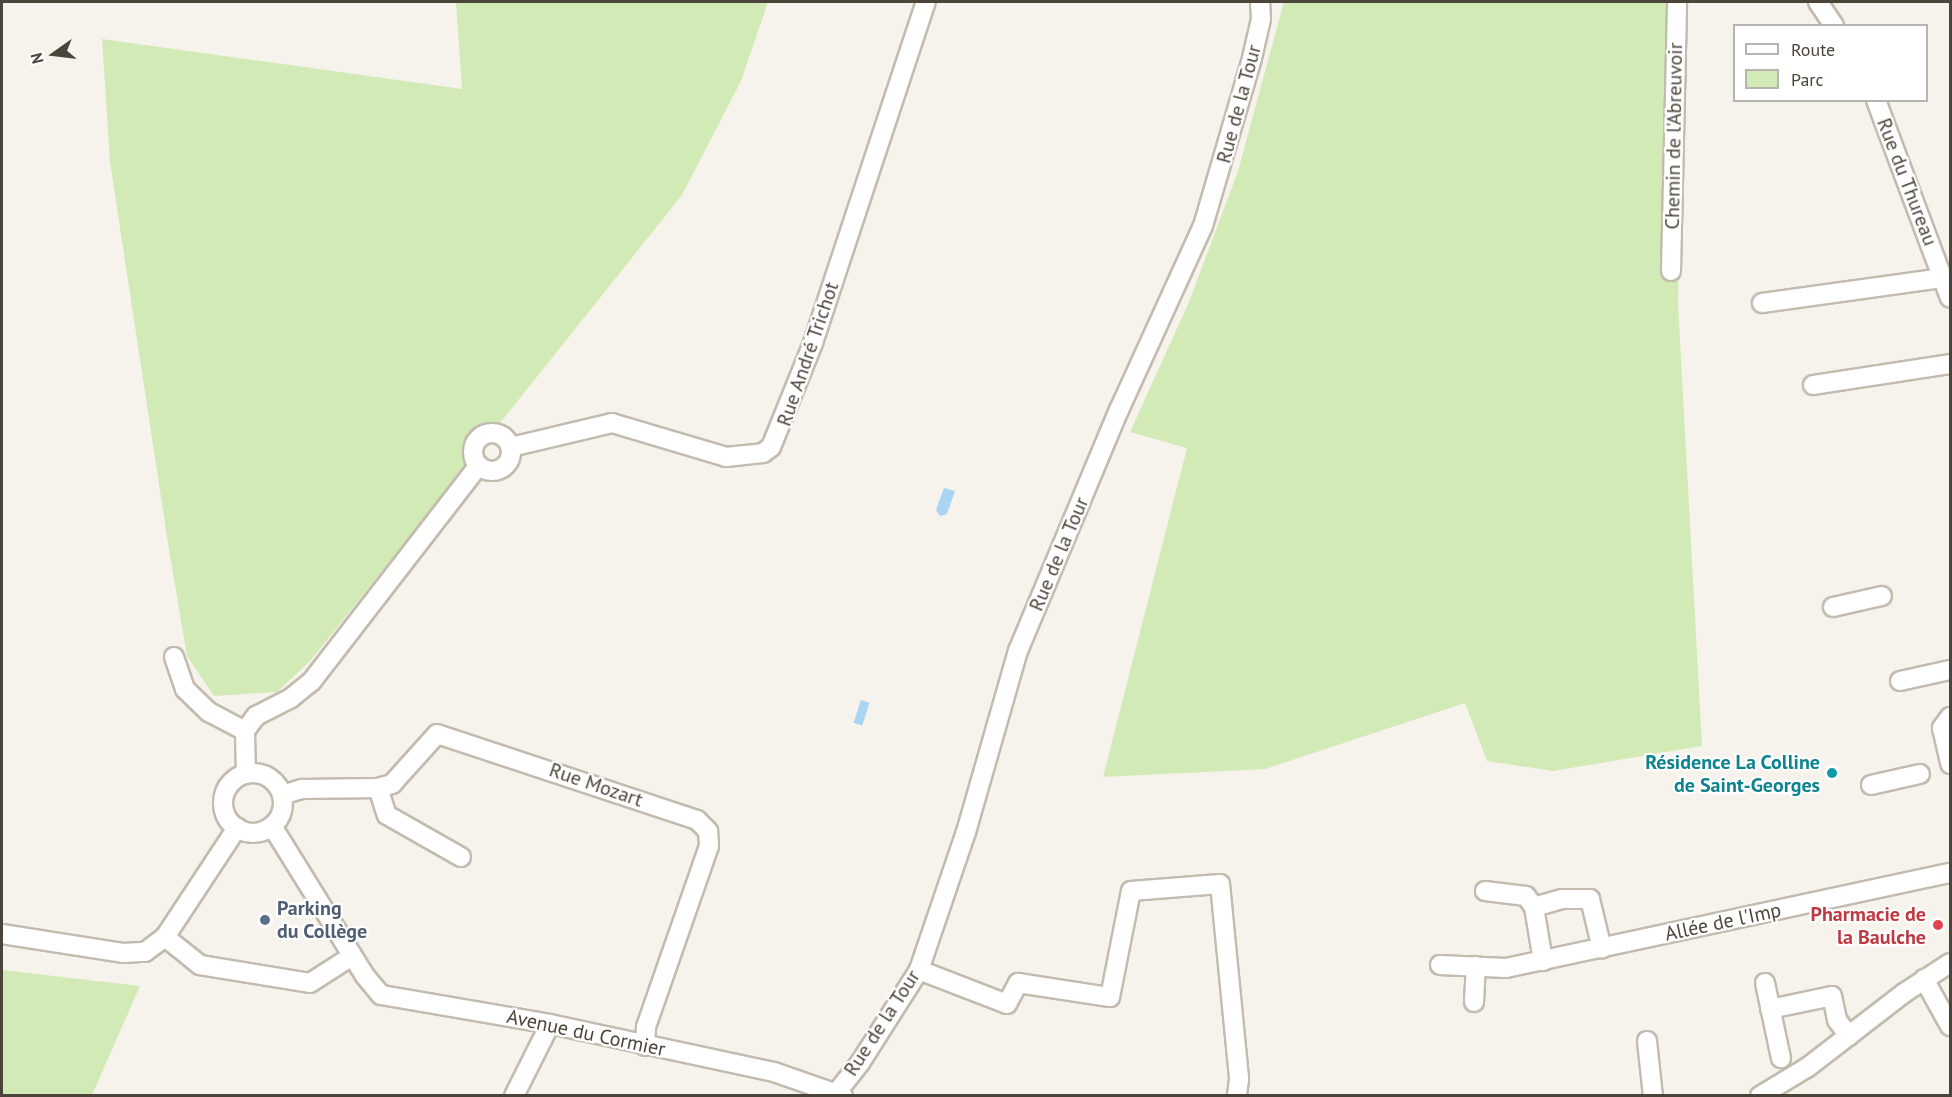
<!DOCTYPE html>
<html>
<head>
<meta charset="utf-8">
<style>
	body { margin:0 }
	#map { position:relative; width:1952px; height:1097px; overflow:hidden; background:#f6f3ec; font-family:"PT Sans",sans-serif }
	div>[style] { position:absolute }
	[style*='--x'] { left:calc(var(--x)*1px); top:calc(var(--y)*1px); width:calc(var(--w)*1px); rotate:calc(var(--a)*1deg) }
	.green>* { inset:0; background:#d2eab5 }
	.water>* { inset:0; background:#a9d4f2; transform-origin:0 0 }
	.roads { filter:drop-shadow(2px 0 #c2bbae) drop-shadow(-2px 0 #c2bbae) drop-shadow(0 2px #c2bbae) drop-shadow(0 -2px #c2bbae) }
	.minor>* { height:18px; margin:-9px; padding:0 9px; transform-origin:9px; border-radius:9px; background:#fff }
	.minor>.ring { margin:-9px; padding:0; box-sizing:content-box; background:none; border:18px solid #fff; border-radius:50% }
	.dots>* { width:16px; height:16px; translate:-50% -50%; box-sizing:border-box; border:3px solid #fff; border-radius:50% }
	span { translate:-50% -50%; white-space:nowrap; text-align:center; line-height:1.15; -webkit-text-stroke:4.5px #fff; paint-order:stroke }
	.street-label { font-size:20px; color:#4b4439 }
	.culture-label { font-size:20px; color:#0d838f; font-weight:700 }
	.right { translate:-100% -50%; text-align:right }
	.service-label { font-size:20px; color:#4e5e75; font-weight:700 }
	.left { translate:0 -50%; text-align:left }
	.health-label { font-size:20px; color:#be3a42; font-weight:700 }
	.frame { position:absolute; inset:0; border:3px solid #4b4439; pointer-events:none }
	.legend { position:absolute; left:1733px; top:24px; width:195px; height:78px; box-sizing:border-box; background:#fff; border:2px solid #b7b4b0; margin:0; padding:8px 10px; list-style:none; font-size:18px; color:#4b4439 }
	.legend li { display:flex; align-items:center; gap:12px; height:30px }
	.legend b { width:30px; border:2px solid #b7b4b0 }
	.north { position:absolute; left:24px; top:24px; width:60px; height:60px; -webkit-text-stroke:4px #fff; paint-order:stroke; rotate:256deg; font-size:16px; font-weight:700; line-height:24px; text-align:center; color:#4b4439 }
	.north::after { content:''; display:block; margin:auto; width:21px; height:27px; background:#4b4439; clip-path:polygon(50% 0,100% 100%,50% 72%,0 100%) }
</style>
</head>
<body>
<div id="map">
	<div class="green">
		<div style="clip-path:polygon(456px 2px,768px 2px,741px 81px,682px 195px,311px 660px,277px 692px,214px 696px,187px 656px,167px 537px,110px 162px,102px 39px,462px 89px)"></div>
		<div style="clip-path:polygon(1284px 2px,1685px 2px,1678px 303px,1702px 746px,1553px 771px,1487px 761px,1465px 703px,1265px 769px,1103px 777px,1187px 448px,1130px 432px,1189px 302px,1238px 171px)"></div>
		<div style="clip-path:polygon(2px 970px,140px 986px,92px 1095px,2px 1095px)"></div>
	</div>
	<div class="water">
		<div style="clip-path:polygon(944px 488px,955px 491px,947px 514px,940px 516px,936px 510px)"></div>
		<div style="left:861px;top:700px;width:9px;height:24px;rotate:18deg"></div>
	</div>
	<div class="roads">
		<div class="minor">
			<div style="--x:1818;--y:2;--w:29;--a:56"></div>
			<div style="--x:1876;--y:100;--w:211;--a:69.5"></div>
			<div style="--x:1671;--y:271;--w:269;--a:-88.7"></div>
			<div style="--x:1762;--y:303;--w:183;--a:-7.9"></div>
			<div style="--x:1813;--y:385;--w:139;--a:-8.7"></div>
			<div class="ring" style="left:473px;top:433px;width:20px;height:20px"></div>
			<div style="--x:511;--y:447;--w:104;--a:-13.4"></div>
			<div style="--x:612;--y:423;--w:119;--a:16.6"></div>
			<div style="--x:726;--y:457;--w:37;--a:-6"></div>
			<div style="--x:763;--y:453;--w:10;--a:-37"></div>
			<div style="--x:771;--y:447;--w:112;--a:-68"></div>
			<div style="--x:813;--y:343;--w:359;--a:-71.7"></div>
			<div style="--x:1833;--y:607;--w:50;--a:-12.7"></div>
			<div style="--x:174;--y:657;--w:34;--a:71"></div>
			<div style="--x:185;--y:689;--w:33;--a:44"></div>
			<div style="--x:209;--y:712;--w:41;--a:27.8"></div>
			<div style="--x:245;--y:731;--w:43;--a:88.7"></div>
			<div style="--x:1900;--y:681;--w:51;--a:-12.4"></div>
			<div style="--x:1950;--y:717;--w:14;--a:126"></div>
			<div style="--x:1942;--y:728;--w:37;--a:77"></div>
			<div style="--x:245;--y:731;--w:19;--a:-54"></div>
			<div style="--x:256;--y:716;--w:39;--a:-27"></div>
			<div style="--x:291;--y:698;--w:27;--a:-39"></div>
			<div style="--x:312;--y:681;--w:272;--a:-52.3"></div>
			<div class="ring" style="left:223px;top:773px;width:42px;height:42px"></div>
			<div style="--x:1871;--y:785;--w:50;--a:-12.7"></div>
			<div style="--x:378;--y:788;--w:28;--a:72"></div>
			<div style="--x:387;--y:815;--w:85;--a:29.6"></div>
			<div style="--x:282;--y:795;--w:21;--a:-17"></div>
			<div style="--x:302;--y:789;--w:76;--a:-0.8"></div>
			<div style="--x:378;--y:788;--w:15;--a:-16"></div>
			<div style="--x:392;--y:784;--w:67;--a:-48"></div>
			<div style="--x:437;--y:734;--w:274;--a:18.3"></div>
			<div style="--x:697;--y:820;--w:16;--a:45"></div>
			<div style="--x:708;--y:831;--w:15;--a:86"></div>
			<div style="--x:709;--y:846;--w:192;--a:109.2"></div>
			<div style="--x:646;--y:1027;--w:19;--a:93"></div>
			<div style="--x:272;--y:826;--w:176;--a:58.2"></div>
			<div style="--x:365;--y:976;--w:25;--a:50"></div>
			<div style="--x:381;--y:995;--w:171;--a:9.7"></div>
			<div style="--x:550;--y:1024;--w:229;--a:12.1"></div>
			<div style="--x:774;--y:1072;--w:73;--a:19.2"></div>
			<div style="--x:1485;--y:891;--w:41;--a:7"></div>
			<div style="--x:1526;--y:896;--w:14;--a:54"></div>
			<div style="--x:1534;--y:907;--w:55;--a:80.5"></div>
			<div style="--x:1534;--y:907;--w:29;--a:-16"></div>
			<div style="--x:1562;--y:899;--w:28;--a:0"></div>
			<div style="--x:1590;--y:899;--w:51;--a:76.5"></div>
			<div style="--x:2;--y:934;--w:122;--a:8.9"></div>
			<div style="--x:123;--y:953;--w:22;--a:-3"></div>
			<div style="--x:145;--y:952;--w:25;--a:-37"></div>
			<div style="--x:165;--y:937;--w:131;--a:-56.6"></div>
			<div style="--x:165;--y:937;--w:45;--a:38.7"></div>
			<div style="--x:200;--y:965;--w:111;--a:9.3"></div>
			<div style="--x:310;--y:983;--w:50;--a:-32.7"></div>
			<div style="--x:1440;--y:965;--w:66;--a:2.6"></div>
			<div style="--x:1506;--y:968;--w:454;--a:-12.1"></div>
			<div style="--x:919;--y:970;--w:94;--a:21.1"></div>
			<div style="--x:1007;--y:1004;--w:24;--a:-62"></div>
			<div style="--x:1018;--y:983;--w:93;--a:8.7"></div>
			<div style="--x:1110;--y:997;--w:108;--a:-78.8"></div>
			<div style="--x:1131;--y:891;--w:89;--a:-4.5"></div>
			<div style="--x:1220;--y:884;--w:196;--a:84.4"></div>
			<div style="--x:1239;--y:1079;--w:17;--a:97"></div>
			<div style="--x:1924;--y:979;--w:54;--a:61"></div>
			<div style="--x:1765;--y:983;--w:77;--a:78"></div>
			<div style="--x:1474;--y:1002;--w:36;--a:-87"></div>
			<div style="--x:1770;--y:1009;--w:63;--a:-11.8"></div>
			<div style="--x:1832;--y:996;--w:25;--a:78"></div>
			<div style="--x:1837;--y:1020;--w:20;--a:53"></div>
			<div style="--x:1647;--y:1041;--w:55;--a:83.8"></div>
			<div style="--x:514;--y:1096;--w:80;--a:-63.4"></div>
			<div style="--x:834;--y:1096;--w:42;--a:-51.8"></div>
			<div style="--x:860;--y:1063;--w:110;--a:-57.6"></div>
			<div style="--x:919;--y:970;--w:146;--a:-71.2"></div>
			<div style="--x:966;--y:832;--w:188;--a:-74"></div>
			<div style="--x:1018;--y:651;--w:261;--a:-67.3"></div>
			<div style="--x:1119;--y:410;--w:202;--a:-65.5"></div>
			<div style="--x:1203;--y:226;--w:175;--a:-73.7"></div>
			<div style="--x:1252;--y:58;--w:40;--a:-77"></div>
			<div style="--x:1261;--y:19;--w:17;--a:-93"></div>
			<div style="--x:1760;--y:1096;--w:56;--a:-31.1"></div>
			<div style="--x:1808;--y:1067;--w:121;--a:-37.6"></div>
			<div style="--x:1904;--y:993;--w:55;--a:-33.1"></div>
		</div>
	</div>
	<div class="dots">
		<div style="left:1832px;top:773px;background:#0f9aa8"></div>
		<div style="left:265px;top:920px;background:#5c6f8a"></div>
		<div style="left:1938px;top:925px;background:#e0444e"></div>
	</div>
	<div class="street-label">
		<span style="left:1239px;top:104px;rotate:-75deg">Rue de la Tour</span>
		<span style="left:1674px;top:136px;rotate:-89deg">Chemin de l'Abreuvoir</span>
		<span style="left:1907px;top:182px;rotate:69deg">Rue du Thureau</span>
		<span style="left:808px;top:354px;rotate:-71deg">Rue André Trichot</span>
		<span style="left:1059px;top:554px;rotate:-67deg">Rue de la Tour</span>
		<span style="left:596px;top:785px;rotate:19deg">Rue Mozart</span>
		<span style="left:1723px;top:922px;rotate:-12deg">Allée de l'Imp</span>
		<span style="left:882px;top:1023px;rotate:-57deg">Rue de la Tour</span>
		<span style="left:586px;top:1033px;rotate:12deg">Avenue du Cormier</span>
	</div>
	<div class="culture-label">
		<span class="right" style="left:1820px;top:774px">Résidence La Colline<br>de Saint-Georges</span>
	</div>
	<div class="service-label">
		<span class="left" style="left:277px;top:920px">Parking<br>du Collège</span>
	</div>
	<div class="health-label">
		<span class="right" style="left:1926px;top:926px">Pharmacie de<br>la Baulche</span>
	</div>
	<div class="frame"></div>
	<ul class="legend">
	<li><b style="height:8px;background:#fff"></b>Route</li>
	<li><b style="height:16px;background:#d2eab5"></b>Parc</li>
	</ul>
	<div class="north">N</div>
</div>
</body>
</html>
